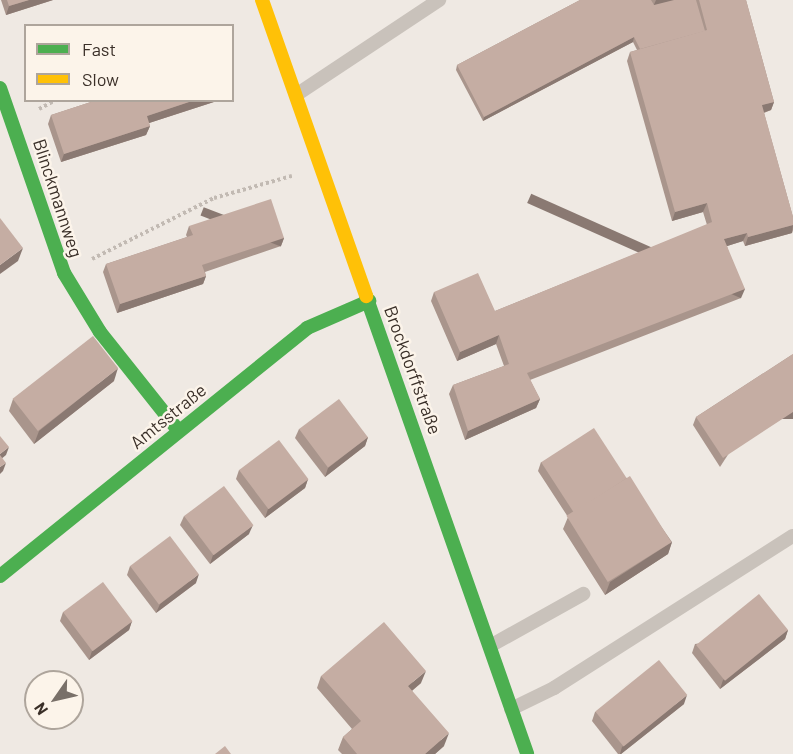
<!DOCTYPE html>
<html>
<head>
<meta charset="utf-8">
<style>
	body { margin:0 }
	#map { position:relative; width:793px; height:754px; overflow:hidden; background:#efe9e3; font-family:Barlow,sans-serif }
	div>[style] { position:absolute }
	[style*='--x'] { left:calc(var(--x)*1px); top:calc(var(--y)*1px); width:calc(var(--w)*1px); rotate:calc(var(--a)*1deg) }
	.path>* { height:4px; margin-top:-2px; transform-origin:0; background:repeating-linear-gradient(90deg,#c2bab3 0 3px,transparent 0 6px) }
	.lane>* { height:14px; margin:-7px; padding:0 7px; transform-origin:7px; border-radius:7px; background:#c9c2bb }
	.fast>* { height:14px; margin:-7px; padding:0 7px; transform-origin:7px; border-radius:7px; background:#4caf50 }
	.slow>* { height:14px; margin:-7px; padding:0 7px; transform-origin:7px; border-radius:7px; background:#ffc107 }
	.wall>* { inset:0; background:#a9958c }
	.shaded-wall>* { inset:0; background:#8a7972; transform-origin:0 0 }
	.building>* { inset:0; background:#c5ada3; transform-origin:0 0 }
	span { translate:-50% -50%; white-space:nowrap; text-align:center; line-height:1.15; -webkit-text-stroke:5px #fcf4ea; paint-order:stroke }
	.street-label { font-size:18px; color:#3a2f28 }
	.legend { position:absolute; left:24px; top:24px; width:210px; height:78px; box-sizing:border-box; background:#fcf4ea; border:2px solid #aea59c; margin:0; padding:8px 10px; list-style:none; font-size:18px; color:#3a2f28 }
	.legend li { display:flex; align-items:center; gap:12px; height:30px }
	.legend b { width:30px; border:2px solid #aea59c }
	.north { position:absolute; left:24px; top:670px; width:60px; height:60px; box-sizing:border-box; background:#fcf4ea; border:2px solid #aea59c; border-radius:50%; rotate:236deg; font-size:16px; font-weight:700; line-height:24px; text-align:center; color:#3a2f28 }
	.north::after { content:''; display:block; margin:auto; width:21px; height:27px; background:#797069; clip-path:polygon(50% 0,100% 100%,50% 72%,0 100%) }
</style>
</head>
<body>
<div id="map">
	<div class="path">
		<div style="--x:39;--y:109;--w:19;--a:-28"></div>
		<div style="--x:92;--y:259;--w:136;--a:-26.6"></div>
		<div style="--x:214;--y:198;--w:81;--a:-15.8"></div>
	</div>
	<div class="lane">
		<div style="--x:296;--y:95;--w:172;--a:-33.6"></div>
		<div style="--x:490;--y:646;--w:107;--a:-29.2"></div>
		<div style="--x:511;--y:709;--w:48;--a:-26"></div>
		<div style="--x:554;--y:688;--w:283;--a:-32.5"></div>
	</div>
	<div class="fast">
		<div style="--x:0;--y:88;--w:196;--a:70.9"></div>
		<div style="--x:64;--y:273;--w:69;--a:58.6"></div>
		<div style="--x:100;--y:332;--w:125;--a:51.5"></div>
		<div style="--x:366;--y:296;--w:485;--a:70.6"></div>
		<div style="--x:0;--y:576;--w:395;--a:-38.9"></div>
		<div style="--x:307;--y:328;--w:68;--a:-23.5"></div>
	</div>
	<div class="slow">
		<div style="--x:262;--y:0;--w:314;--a:70.6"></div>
	</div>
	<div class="wall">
		<div style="clip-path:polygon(1px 0,53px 0,6px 15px)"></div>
		<div style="clip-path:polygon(580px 0,746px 0,774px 102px,771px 110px,764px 113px,793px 217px,793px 230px,792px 233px,745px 246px,743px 241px,727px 246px,741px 298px,530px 380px,540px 399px,536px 408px,465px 440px,449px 394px,453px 385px,504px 366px,496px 344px,457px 361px,431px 301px,434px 292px,495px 311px,707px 225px,703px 212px,672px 221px,627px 61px,630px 52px,637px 50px,633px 42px,483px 121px,456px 70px,457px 65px)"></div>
		<div style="clip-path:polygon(97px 100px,220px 100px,149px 123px,150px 126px,146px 135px,61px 162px,48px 124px,51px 115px)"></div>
		<div style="clip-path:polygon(189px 226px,284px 238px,281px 246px,205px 272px,206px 276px,203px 284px,117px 313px,103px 272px,106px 264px,187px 237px,186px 235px)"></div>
		<div style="clip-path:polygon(793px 354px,720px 467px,693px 425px,696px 417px)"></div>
		<div style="clip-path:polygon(114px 381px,34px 444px,9px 411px,13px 399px)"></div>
		<div style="clip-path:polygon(299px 429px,368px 437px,365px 446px,325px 477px,295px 438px)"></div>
		<div style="clip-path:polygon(541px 462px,627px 478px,672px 542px,668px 554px,605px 595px,563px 529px,568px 517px,538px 471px)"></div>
		<div style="clip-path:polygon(239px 470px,308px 479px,305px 488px,265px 518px,236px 479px)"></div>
		<div style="clip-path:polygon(184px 516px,249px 534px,210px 564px,180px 525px)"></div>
		<div style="clip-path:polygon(130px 566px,196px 583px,156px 613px,127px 575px)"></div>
		<div style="clip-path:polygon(63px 612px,132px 621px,129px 630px,89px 660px,60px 621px)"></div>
		<div style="clip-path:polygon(788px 630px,785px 639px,720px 689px,692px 653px,695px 644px)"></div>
		<div style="clip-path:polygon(321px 676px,421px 683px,412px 691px,444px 746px,435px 754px,342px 754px,338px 750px,343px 737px,352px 729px,317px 688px)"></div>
		<div style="clip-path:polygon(684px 704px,621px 754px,618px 754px,592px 721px,595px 712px)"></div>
	</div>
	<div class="shaded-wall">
		<div style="clip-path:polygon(29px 0,53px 0,6px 15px,9px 6px)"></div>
		<div style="clip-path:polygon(656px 0,691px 0,652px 9px)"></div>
		<div style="clip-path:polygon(634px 37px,633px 42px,483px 121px,484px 117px)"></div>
		<div style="clip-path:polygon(195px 100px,220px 100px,143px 125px,147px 116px)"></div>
		<div style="clip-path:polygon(774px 102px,771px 110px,759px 114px,762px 105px)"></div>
		<div style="clip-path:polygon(150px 126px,146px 135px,61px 162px,64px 154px)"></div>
		<div style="clip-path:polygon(707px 203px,703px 212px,672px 221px,675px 212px)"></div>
		<div style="clip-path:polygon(793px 225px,792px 233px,745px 246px,748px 237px)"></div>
		<div style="clip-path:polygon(747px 233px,743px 241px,721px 248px,724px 239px)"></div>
		<div style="left:284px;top:238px;width:9px;height:86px;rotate:111deg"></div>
		<div style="clip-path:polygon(23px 248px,18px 261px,0 274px,0 265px)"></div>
		<div style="clip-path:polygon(206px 276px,203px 284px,117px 313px,120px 304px)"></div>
		<div style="left:745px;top:289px;width:10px;height:234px;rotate:114deg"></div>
		<div style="clip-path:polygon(499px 335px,496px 344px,457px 361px,460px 352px)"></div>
		<div style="clip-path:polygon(118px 368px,114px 381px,34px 444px,39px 431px)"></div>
		<div style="clip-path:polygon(540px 399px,536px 408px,465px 440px,468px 431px)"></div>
		<div style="left:793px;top:412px;width:7px;height:84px;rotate:90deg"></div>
		<div style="clip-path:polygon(368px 437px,365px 446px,325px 477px,328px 468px)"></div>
		<div style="clip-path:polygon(9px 447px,6px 455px,0 460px,0 454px)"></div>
		<div style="clip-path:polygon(6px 463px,3px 471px,0 474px,0 467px)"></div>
		<div style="clip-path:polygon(308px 479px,305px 488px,265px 518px,268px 509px)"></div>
		<div style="clip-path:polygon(253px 525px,249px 534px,210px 564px,213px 555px)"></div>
		<div style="clip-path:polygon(672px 542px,668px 554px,605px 595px,610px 582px)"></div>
		<div style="clip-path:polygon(199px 574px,196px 583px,156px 613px,160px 604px)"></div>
		<div style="clip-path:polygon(132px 621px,129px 630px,89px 660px,92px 651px)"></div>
		<div style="clip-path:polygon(788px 630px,785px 639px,720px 689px,723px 680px)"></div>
		<div style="clip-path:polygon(426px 671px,421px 683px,403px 698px,408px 686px)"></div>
		<div style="clip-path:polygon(687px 695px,684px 704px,621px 754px,620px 754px,622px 747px)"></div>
		<div style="clip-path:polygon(449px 733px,444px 746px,435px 754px,425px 754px)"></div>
	</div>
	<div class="building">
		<div style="clip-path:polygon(7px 0,29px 0,9px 6px)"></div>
		<div style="clip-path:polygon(580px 0,651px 0,654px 5px,674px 0,696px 0,705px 31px,640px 49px,634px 37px,484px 117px,457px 65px)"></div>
		<div style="clip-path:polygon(699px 0,746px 0,774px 102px,762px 105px,793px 217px,793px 225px,748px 237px,747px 233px,724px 239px,745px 289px,527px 373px,540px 399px,468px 431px,453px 385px,509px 364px,499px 335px,460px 352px,434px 292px,478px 273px,495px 311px,712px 222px,707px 203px,675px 212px,630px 52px,707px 30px)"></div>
		<div style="clip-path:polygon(97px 100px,195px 100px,147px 116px,150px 126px,64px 154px,51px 115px)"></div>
		<div style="clip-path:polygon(271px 199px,284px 238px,202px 265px,206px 276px,120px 304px,106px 264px,193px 235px,189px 226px)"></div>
		<div style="clip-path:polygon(0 218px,23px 248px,0 265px)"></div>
		<div style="left:93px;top:336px;width:41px;height:102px;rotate:52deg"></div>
		<div style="clip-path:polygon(793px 354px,793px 412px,723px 458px,696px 417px)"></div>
		<div style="left:339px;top:399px;width:48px;height:50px;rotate:53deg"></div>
		<div style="left:594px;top:428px;width:60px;height:63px;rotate:57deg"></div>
		<div style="clip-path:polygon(0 436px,9px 447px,0 454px)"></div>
		<div style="left:279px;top:440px;width:49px;height:50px;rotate:53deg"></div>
		<div style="clip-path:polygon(0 455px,6px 463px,0 467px)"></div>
		<div style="left:630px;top:476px;width:78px;height:75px;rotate:58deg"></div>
		<div style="left:224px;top:486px;width:49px;height:50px;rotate:53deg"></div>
		<div style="left:170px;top:536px;width:48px;height:50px;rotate:53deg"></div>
		<div style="left:103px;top:582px;width:49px;height:50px;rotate:53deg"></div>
		<div style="left:759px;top:594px;width:46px;height:81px;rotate:51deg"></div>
		<div style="clip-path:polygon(384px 622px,426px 671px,408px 686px,449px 733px,425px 754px,357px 754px,343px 737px,361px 721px,321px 676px)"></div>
		<div style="left:659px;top:660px;width:45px;height:82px;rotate:51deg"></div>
		<div style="clip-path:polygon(225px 746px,231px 754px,215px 754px)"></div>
	</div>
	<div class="street-label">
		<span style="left:58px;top:198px;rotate:72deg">Blinckmannweg</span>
		<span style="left:413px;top:370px;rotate:70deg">Brockdorffstraße</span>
		<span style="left:168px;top:416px;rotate:-39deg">Amtsstraße</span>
	</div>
	<ul class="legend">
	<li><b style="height:8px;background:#4caf50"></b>Fast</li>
	<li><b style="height:8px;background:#ffc107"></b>Slow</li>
	</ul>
	<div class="north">N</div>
</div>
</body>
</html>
